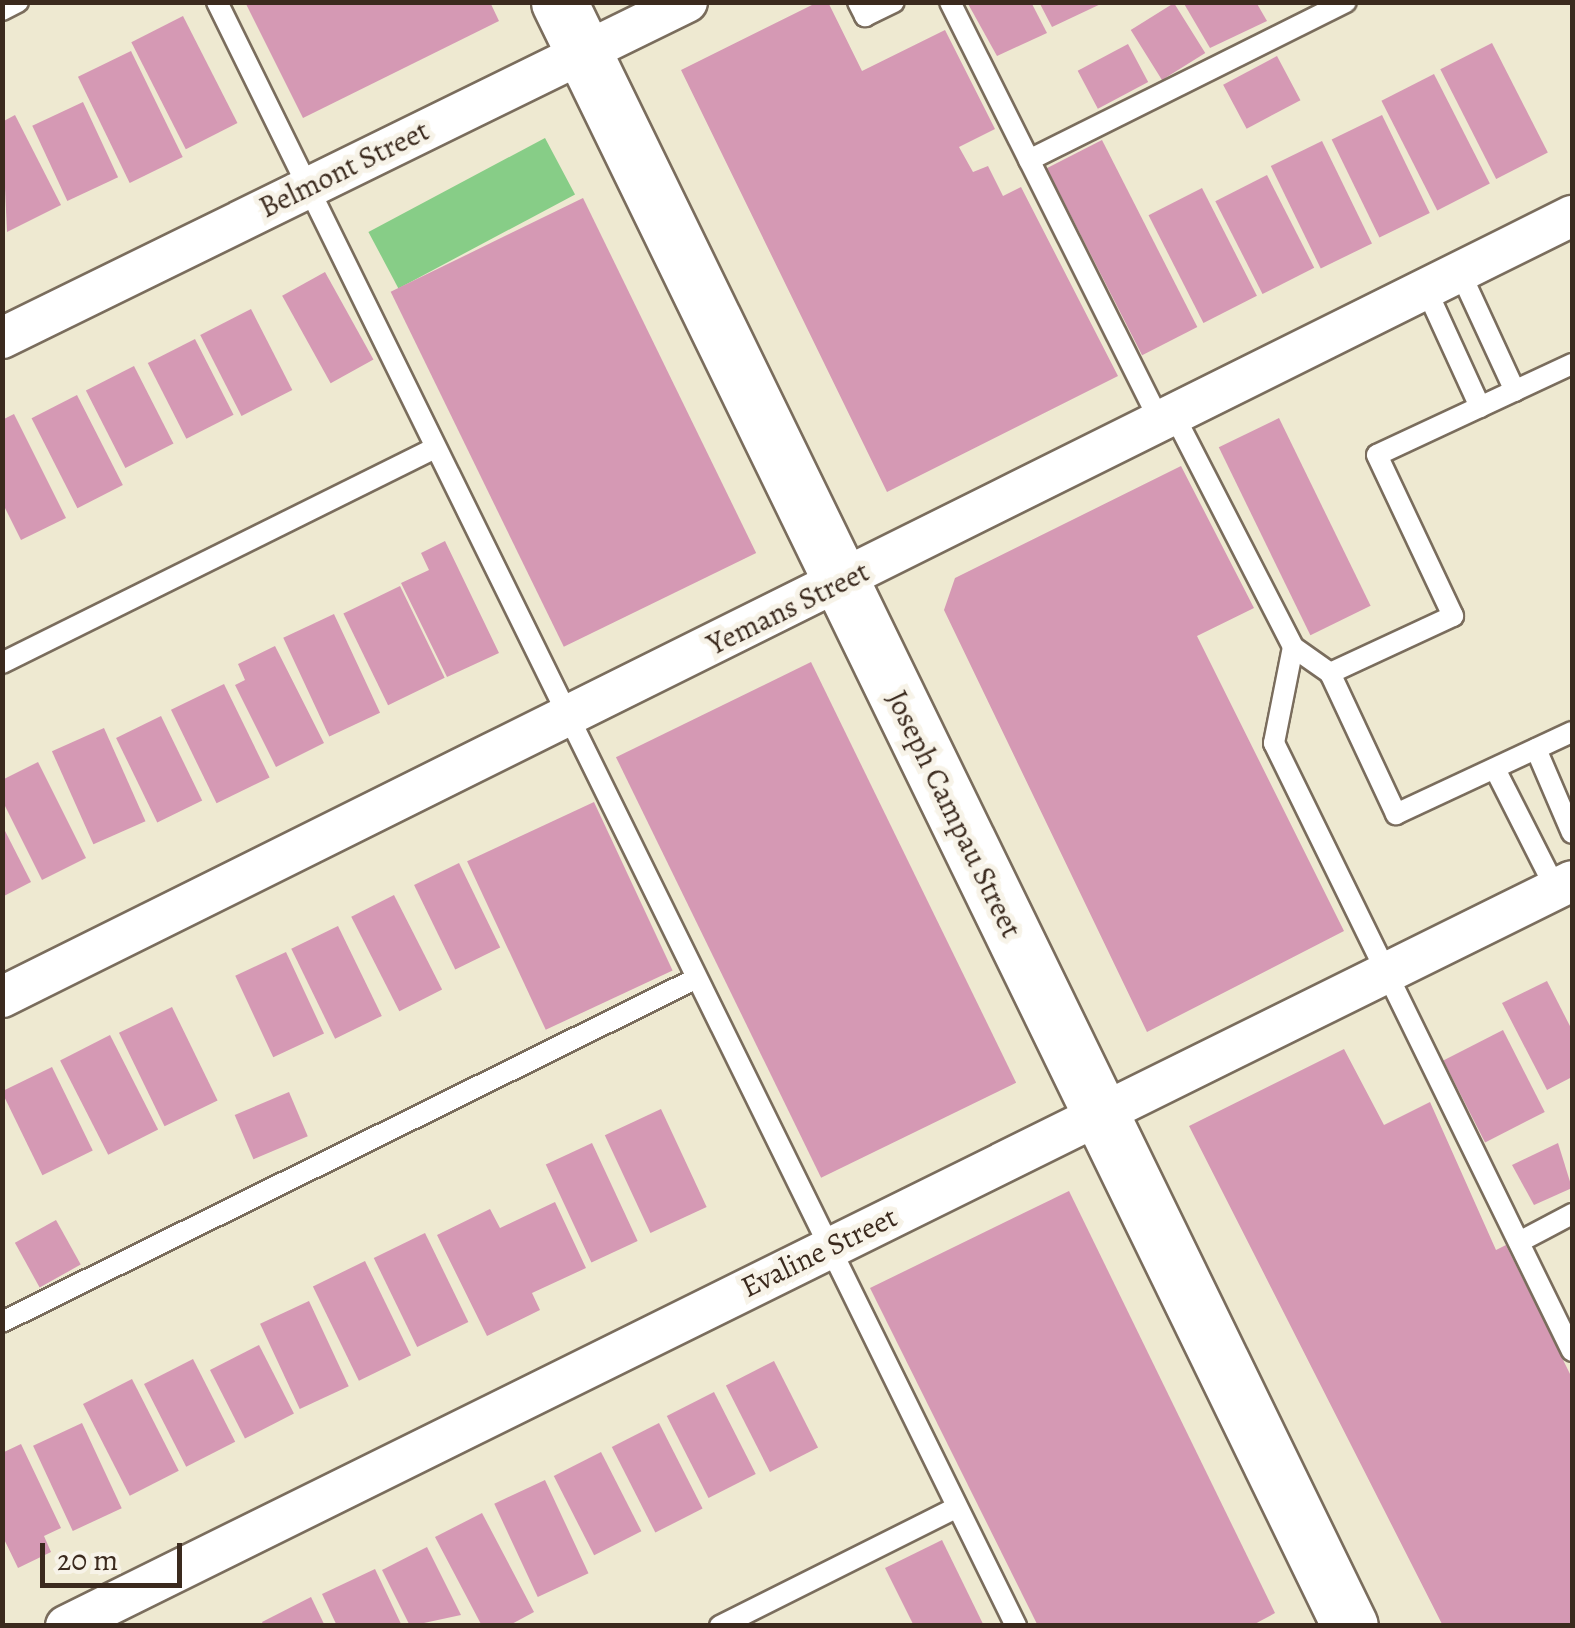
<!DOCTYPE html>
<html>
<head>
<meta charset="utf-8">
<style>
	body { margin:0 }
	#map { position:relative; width:1575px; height:1628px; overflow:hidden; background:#eee9d1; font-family:Alegreya,serif }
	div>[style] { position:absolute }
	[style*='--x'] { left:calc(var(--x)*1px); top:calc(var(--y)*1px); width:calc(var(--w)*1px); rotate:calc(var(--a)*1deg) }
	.green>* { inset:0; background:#87cd87; transform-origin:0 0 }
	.building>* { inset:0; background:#d599b4; transform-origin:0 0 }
	.roads { filter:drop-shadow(2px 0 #7a6d5d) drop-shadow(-2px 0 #7a6d5d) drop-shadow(0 2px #7a6d5d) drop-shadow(0 -2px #7a6d5d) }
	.lane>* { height:20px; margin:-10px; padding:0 10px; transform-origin:10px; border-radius:10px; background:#fff }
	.street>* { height:40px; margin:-20px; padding:0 20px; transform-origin:20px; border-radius:20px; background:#fff }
	.secondary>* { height:55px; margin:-27.5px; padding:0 27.5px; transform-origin:27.5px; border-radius:27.5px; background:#fff }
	span { translate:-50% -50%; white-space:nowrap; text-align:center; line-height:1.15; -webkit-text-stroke:10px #f7f3e8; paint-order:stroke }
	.street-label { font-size:30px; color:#3b2a1e }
	.frame { position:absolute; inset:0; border:5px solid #3b2a1e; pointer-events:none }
	.scale { position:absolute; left:40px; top:1543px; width:142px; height:45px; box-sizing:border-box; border:5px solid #3b2a1e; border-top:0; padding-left:12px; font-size:30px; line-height:35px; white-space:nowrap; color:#3b2a1e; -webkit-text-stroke:8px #f7f3e8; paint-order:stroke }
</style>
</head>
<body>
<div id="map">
	<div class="green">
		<div style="left:545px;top:138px;width:64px;height:200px;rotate:62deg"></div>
	</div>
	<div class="building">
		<div style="clip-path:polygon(245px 2px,490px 2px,499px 21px,303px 118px)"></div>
		<div style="clip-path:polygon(818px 2px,828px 2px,862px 71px,945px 30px,995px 129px,959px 147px,973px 172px,988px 166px,1003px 196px,1021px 187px,1118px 376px,887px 492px,681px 70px)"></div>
		<div style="clip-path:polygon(967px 2px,1031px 2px,1047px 33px,997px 56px)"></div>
		<div style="clip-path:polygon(1039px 2px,1105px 2px,1052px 27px)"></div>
		<div style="clip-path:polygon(1183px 2px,1256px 2px,1267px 21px,1210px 48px)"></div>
		<div style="left:1174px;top:3px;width:59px;height:51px;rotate:58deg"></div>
		<div style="left:183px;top:16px;width:120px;height:58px;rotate:63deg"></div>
		<div style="left:1492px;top:43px;width:123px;height:58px;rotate:63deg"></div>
		<div style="left:1128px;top:44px;width:43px;height:57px;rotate:62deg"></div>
		<div style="left:131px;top:51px;width:118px;height:59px;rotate:64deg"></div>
		<div style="left:1277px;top:56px;width:50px;height:61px;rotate:62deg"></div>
		<div style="left:1434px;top:74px;width:123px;height:59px;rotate:63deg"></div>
		<div style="left:83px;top:102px;width:83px;height:56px;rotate:65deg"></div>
		<div style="clip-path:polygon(15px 115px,61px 205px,7px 232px,2px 122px)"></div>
		<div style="left:1382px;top:115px;width:109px;height:56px;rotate:64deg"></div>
		<div style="left:1102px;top:140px;width:210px;height:62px;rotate:63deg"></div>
		<div style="left:1322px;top:141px;width:114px;height:57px;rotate:64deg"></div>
		<div style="left:1267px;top:175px;width:104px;height:58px;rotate:63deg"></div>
		<div style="left:1202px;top:188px;width:121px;height:60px;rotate:63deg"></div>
		<div style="left:583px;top:198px;width:395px;height:214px;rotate:64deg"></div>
		<div style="left:325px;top:272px;width:100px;height:49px;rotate:61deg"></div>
		<div style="left:251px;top:309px;width:91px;height:57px;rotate:63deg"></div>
		<div style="left:195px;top:339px;width:85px;height:53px;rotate:63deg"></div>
		<div style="left:134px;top:366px;width:87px;height:54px;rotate:63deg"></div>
		<div style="left:77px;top:395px;width:101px;height:51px;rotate:63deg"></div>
		<div style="clip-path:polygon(14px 414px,66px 518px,21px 540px,2px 502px,2px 420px)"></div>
		<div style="left:1279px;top:418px;width:209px;height:67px;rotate:64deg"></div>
		<div style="clip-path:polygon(1181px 466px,1254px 608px,1197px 636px,1344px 931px,1147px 1032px,944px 610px,955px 578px)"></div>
		<div style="clip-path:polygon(445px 541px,499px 653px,447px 677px,401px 583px,429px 570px,421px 553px)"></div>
		<div style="left:400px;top:586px;width:102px;height:63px;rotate:64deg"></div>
		<div style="left:334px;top:614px;width:109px;height:56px;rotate:65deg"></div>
		<div style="clip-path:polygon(275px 646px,324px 743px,276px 767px,235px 685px,245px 680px,238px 664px)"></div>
		<div style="left:811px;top:662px;width:468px;height:217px;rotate:64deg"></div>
		<div style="left:224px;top:684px;width:104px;height:59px;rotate:64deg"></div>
		<div style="left:161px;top:716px;width:94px;height:50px;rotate:64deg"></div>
		<div style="left:104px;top:728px;width:102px;height:57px;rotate:66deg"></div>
		<div style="clip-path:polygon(38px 762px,86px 858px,42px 880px,2px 800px,2px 780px)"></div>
		<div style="left:594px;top:802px;width:186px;height:140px;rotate:65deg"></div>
		<div style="clip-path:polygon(2px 825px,31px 882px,2px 897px)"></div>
		<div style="left:459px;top:863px;width:94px;height:50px;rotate:64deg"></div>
		<div style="left:394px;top:895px;width:106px;height:48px;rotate:63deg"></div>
		<div style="left:338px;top:926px;width:100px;height:52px;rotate:64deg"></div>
		<div style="left:286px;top:952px;width:90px;height:56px;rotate:65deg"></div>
		<div style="clip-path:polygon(1547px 981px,1572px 1030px,1572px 1077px,1547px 1090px,1502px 1003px)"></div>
		<div style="left:172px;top:1007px;width:104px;height:59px;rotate:64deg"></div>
		<div style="left:1503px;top:1030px;width:92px;height:67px;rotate:63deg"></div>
		<div style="left:110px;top:1035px;width:106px;height:56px;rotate:63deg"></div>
		<div style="clip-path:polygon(1344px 1049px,1384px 1125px,1430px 1102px,1496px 1250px,1506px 1245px,1572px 1378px,1572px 1626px,1443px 1626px,1189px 1126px)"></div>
		<div style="left:52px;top:1067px;width:93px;height:56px;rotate:64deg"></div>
		<div style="left:289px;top:1092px;width:48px;height:59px;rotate:67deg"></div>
		<div style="left:661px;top:1109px;width:108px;height:62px;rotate:65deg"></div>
		<div style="left:592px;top:1143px;width:108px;height:51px;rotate:65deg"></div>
		<div style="clip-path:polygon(1558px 1143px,1572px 1188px,1534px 1205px,1512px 1165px)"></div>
		<div style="clip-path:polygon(1069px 1191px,1275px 1613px,1251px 1626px,1038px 1626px,870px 1288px)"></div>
		<div style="clip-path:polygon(555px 1202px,586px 1268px,532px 1293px,540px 1310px,487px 1336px,437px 1235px,490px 1209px,500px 1228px)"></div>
		<div style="left:56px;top:1220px;width:51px;height:47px;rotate:61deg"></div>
		<div style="left:425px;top:1233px;width:99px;height:57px;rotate:64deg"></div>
		<div style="left:365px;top:1261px;width:105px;height:58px;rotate:64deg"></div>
		<div style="left:309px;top:1301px;width:94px;height:54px;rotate:65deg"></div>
		<div style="left:259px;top:1345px;width:77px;height:55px;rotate:63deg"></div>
		<div style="left:193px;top:1359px;width:93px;height:55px;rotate:63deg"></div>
		<div style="left:774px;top:1361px;width:97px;height:54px;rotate:63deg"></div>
		<div style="left:132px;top:1379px;width:103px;height:55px;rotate:63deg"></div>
		<div style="left:714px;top:1392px;width:92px;height:53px;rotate:63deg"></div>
		<div style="left:82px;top:1423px;width:94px;height:54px;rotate:65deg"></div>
		<div style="left:659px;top:1423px;width:96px;height:53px;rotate:63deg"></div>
		<div style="clip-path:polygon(21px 1444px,61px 1528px,44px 1536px,51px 1552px,18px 1568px,2px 1535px,2px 1453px)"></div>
		<div style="left:601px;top:1452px;width:89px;height:53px;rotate:63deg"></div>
		<div style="left:545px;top:1480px;width:103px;height:56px;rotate:65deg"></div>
		<div style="clip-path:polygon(482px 1513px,534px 1612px,508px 1626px,482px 1626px,435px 1537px)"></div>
		<div style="clip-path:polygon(942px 1540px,984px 1626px,914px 1626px,885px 1568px)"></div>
		<div style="clip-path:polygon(427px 1547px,461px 1615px,410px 1626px,382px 1570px)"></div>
		<div style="clip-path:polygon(375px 1569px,402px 1626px,337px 1626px,322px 1594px)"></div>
		<div style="clip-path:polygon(311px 1597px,325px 1626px,264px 1626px,262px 1622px)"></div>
	</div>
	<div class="roads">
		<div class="lane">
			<div style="--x:217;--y:2;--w:1810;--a:63.8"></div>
			<div style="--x:858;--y:2;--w:16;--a:63"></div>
			<div style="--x:865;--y:16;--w:32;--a:-26"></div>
			<div style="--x:950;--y:2;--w:470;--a:63.4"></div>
			<div style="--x:2;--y:10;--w:18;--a:-27"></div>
			<div style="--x:1029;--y:160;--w:354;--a:-26.5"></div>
			<div style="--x:1460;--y:272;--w:131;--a:65.2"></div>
			<div style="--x:1426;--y:289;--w:130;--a:65.4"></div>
			<div style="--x:1572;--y:364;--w:215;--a:155"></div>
			<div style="--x:1377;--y:455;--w:178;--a:64.7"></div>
			<div style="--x:1453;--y:616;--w:136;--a:155.1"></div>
			<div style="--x:1330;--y:673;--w:156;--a:64.9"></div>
			<div style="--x:1396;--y:814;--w:194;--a:-25"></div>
			<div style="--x:1174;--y:415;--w:261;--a:62.8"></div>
			<div style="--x:1293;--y:647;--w:98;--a:101.2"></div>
			<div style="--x:1274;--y:743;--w:677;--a:63.89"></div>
			<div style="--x:1293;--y:647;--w:45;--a:35.1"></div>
			<div style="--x:2;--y:663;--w:483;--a:-26.4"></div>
			<div style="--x:1536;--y:749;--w:91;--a:66.8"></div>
			<div style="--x:1495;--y:769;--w:135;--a:63.1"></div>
			<div style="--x:1519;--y:1242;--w:60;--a:-27.8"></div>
			<div style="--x:2;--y:1322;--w:773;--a:-26.33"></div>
			<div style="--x:720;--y:1626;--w:264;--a:-26.6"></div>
		</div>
		<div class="street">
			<div style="--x:2;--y:338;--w:763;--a:-26.13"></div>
			<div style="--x:2;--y:997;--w:1754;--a:-26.45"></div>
			<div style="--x:66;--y:1626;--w:1680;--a:-26.32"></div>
		</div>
		<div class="secondary">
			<div style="--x:559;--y:2;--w:1806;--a:64.03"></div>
		</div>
	</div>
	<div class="street-label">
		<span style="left:344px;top:169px;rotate:-26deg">Belmont Street</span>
		<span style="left:788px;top:608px;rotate:-26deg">Yemans Street</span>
		<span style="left:954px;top:814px;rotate:64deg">Joseph Campau Street</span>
		<span style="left:819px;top:1252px;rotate:-26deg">Evaline Street</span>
	</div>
	<div class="frame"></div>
	<div class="scale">20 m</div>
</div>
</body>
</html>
